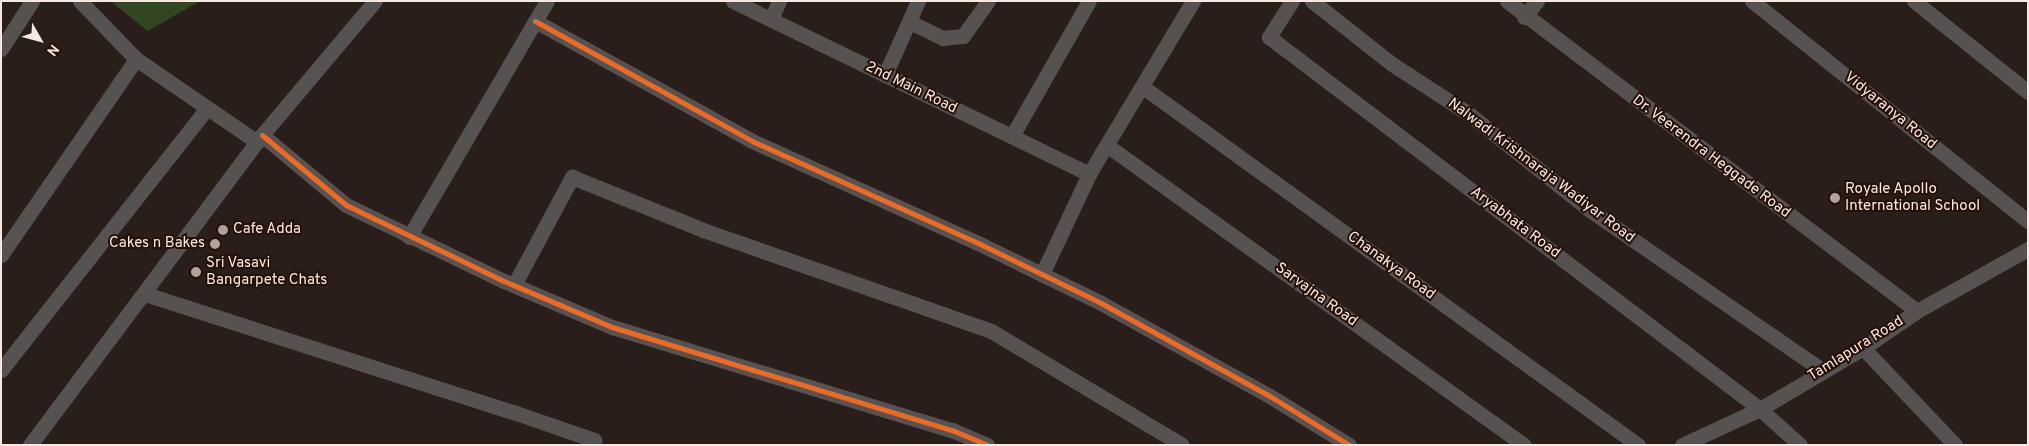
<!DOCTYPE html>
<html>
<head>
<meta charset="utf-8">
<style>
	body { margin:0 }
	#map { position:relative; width:2029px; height:446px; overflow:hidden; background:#291e19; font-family:Overpass,sans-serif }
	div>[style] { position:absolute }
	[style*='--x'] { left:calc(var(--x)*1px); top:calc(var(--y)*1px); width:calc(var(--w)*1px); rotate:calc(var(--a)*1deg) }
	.green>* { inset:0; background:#334624 }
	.street>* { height:15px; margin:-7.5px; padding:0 7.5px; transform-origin:7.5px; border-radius:7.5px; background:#575252 }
	.cycleway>* { height:5px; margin:-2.5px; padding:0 2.5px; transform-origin:2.5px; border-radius:2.5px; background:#ed6a23 }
	.dots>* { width:14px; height:14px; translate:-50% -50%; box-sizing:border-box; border:2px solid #261109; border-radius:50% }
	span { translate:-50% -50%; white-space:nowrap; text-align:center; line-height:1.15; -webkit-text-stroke:4px #261109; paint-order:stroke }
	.street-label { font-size:15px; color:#f8e8e2 }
	.poi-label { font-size:15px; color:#f8e8e2 }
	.left { translate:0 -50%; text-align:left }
	.right { translate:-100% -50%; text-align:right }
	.frame { position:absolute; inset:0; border:2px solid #f8e8e2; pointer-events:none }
	.north { position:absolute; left:15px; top:15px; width:50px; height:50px; -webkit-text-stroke:4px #261109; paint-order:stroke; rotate:128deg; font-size:14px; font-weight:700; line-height:20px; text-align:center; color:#f8e8e2 }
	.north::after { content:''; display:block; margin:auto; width:18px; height:22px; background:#f8e8e2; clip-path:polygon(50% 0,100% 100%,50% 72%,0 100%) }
</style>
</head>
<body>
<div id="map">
	<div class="green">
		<div style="clip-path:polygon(110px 1px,200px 1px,148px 31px)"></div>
	</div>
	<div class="street">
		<div style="--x:80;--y:1;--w:81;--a:46"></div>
		<div style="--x:733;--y:1;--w:396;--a:25.9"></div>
		<div style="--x:1292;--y:1;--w:43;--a:122.6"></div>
		<div style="--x:1269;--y:37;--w:616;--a:37.15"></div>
		<div style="--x:1760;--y:409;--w:54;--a:42"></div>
		<div style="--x:1312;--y:1;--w:102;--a:38.2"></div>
		<div style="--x:1392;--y:64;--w:92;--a:33"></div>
		<div style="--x:1469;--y:114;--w:151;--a:38.5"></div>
		<div style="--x:1587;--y:208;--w:287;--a:34.6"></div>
		<div style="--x:1507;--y:1;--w:514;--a:37.09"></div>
		<div style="--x:1752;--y:1;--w:353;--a:38.6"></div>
		<div style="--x:1914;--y:1;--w:146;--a:38.6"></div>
		<div style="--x:1524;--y:17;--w:21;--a:-51"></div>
		<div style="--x:771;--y:19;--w:20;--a:-66"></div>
		<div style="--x:535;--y:21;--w:248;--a:28.9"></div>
		<div style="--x:752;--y:141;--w:248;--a:24.3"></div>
		<div style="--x:978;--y:243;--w:137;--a:26"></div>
		<div style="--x:1101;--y:303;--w:191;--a:28.9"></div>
		<div style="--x:1268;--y:395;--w:95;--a:31.7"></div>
		<div style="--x:910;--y:22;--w:37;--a:26"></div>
		<div style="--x:943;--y:38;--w:20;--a:-6"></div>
		<div style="--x:963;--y:36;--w:43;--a:-54.5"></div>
		<div style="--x:1;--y:49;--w:57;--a:-57.1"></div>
		<div style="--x:885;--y:75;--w:81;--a:-66"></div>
		<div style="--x:1143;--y:87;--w:611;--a:35.88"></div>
		<div style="--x:262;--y:135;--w:109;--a:39.8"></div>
		<div style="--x:346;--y:205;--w:175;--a:25.7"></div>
		<div style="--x:504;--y:281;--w:117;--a:23.1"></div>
		<div style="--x:612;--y:327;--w:355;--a:16.9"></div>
		<div style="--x:952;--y:430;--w:38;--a:23"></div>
		<div style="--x:1012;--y:136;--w:155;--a:-60.3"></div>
		<div style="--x:1108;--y:146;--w:512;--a:35.71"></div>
		<div style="--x:409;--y:237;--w:273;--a:-59.7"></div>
		<div style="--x:1;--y:255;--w:238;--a:-55.4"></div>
		<div style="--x:136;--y:59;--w:147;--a:34.4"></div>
		<div style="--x:1042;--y:274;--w:110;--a:-64.8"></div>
		<div style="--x:1089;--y:174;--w:202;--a:-59"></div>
		<div style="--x:514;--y:285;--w:123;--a:-61.8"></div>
		<div style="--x:572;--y:177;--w:141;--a:22"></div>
		<div style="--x:703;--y:230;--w:305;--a:19.3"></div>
		<div style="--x:991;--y:331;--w:222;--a:30.8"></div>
		<div style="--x:145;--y:294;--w:390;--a:17.8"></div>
		<div style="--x:516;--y:413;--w:83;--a:19.1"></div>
		<div style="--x:594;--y:440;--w:5;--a:112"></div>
		<div style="--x:1863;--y:348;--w:134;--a:46.5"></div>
		<div style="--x:1;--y:370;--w:333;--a:-51.8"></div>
		<div style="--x:30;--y:445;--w:387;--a:-53.2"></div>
		<div style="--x:262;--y:135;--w:175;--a:-49.9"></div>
		<div style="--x:1682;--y:445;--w:86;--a:-24.8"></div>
		<div style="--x:1760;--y:409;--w:120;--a:-30.6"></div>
		<div style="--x:1863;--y:348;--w:65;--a:-34.4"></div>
		<div style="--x:1917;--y:311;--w:127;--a:-29.2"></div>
	</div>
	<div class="cycleway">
		<div style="--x:535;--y:21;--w:248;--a:28.9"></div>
		<div style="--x:752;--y:141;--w:248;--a:24.3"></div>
		<div style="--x:978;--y:243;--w:137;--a:26"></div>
		<div style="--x:1101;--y:303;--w:191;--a:28.9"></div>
		<div style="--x:1268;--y:395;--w:95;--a:31.7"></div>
		<div style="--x:262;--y:135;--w:109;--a:39.8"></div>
		<div style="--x:346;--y:205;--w:175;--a:25.7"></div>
		<div style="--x:504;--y:281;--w:117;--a:23.1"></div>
		<div style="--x:612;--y:327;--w:355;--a:16.9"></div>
		<div style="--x:952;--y:430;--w:38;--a:23"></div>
	</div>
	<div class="dots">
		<div style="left:1835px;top:198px;background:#b0a19c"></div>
		<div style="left:223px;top:230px;background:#b0a19c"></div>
		<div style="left:215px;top:244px;background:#b0a19c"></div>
		<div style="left:196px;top:272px;background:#b0a19c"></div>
	</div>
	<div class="street-label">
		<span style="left:911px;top:88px;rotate:26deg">2nd Main Road</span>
		<span style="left:1890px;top:111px;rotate:39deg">Vidyaranya Road</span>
		<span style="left:1711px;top:157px;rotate:37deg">Dr. Veerendra Heggade Road</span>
		<span style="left:1541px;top:171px;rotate:37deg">Nalwadi Krishnaraja Wadiyar Road</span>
		<span style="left:1515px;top:223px;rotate:37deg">Aryabhata Road</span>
		<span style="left:1391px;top:266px;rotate:36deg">Chanakya Road</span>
		<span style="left:1316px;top:295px;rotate:36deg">Sarvajna Road</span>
		<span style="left:1856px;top:349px;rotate:-32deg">Tamlapura Road</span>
	</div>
	<div class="poi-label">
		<span class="left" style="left:1845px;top:198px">Royale Apollo<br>International School</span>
		<span class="left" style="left:233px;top:230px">Cafe Adda</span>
		<span class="right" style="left:205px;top:244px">Cakes n Bakes</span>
		<span class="left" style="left:206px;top:272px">Sri Vasavi<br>Bangarpete Chats</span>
	</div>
	<div class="frame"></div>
	<div class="north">N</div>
</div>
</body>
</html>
